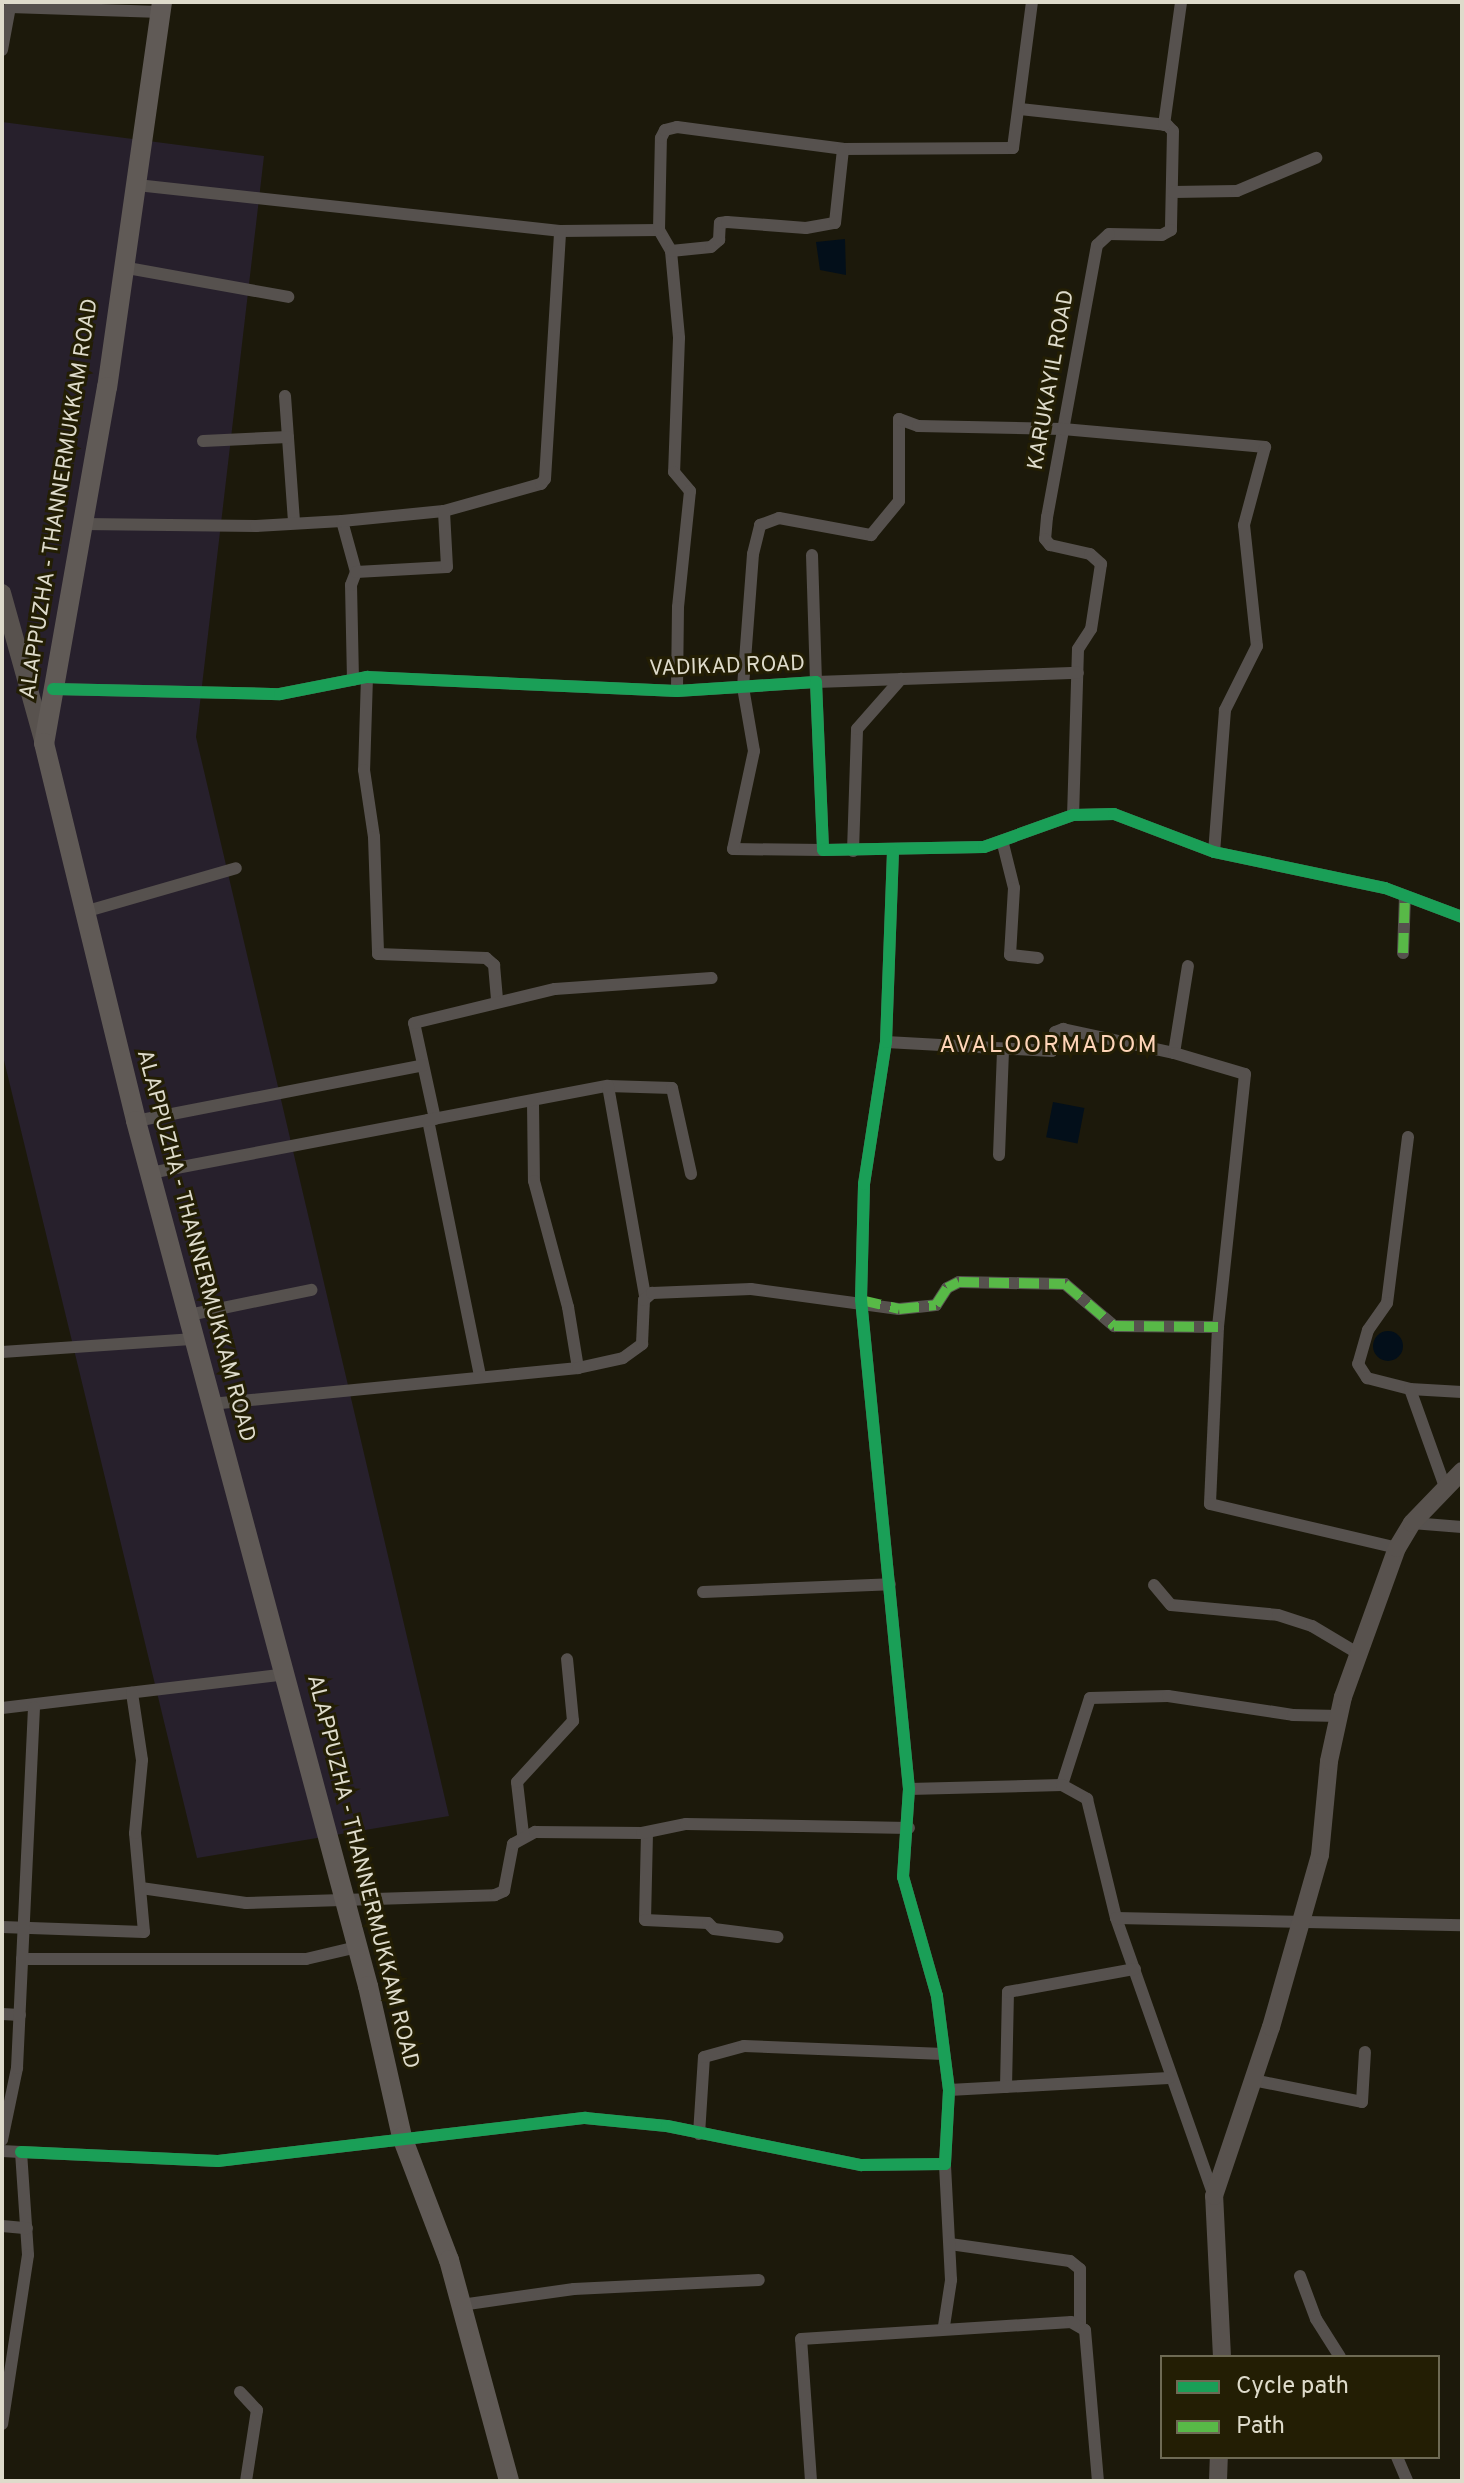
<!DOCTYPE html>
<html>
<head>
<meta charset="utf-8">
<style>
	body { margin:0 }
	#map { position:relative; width:1464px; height:2483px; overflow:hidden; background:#1c190b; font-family:Overpass,sans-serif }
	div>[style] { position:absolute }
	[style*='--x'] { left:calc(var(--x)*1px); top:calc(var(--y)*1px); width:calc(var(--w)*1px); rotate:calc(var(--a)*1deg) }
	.commercial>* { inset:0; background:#27202c }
	.water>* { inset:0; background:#030f1a; transform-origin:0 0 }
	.round { border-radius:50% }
	.street>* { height:12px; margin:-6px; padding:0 6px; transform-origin:6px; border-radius:6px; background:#56514e }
	.secondary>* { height:18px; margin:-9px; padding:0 9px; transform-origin:9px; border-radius:9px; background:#58524e }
	.primary>* { height:20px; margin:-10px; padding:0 10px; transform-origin:10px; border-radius:10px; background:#605a56 }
	.quiet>* { height:10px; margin-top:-5px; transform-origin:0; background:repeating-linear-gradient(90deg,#58b947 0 20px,transparent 0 30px) }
	.cycleway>* { height:12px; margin:-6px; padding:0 6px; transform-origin:6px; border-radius:6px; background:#1a9f57 }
	span { translate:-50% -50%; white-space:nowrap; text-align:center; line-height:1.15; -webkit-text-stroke:6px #231e04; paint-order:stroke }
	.street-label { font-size:22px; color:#dedbcb }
	.neighbourhood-label { font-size:24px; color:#fed4b8; letter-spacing:2px }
	.frame { position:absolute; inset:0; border:4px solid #dedbcb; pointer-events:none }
	.legend { position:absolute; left:1160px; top:2355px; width:280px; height:104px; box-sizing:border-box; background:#231e04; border:2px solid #6e6a54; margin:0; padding:10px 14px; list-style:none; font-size:24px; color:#dedbcb }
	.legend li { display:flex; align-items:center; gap:16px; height:40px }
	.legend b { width:40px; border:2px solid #6e6a54 }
</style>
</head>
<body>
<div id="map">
	<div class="commercial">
		<div style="clip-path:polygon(2px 122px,264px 156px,196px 737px,449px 1816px,197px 1858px,2px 1052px)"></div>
	</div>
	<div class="water">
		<div style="clip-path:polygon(845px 239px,846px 275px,820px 270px,816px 242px)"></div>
		<div style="left:1053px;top:1102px;width:32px;height:36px;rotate:11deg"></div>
		<div class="round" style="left:1373px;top:1331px;width:30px;height:30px"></div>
	</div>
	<div class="street">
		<div style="--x:2;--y:50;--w:44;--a:-79.5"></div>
		<div style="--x:10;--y:7;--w:151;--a:1.9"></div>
		<div style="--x:1020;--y:109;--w:148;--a:6.2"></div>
		<div style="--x:1167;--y:125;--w:8;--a:45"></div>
		<div style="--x:1173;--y:131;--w:99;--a:91.2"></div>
		<div style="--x:1171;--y:230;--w:10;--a:151"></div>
		<div style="--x:1162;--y:235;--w:53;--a:-178.9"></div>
		<div style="--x:1109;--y:234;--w:16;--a:137"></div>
		<div style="--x:1097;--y:245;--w:277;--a:100.4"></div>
		<div style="--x:1047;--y:517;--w:22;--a:95"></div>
		<div style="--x:1045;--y:539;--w:8;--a:50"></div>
		<div style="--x:1050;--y:545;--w:41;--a:12.7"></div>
		<div style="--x:1090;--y:554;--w:15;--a:42"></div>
		<div style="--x:1101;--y:564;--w:66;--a:98.7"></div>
		<div style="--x:1091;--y:629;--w:24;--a:123"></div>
		<div style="--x:1078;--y:649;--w:166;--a:91.7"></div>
		<div style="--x:1164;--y:125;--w:124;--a:-82.1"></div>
		<div style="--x:137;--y:185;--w:425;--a:6.2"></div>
		<div style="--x:560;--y:231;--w:99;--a:-0.6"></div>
		<div style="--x:659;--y:230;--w:24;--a:60"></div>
		<div style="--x:671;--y:251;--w:87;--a:84.7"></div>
		<div style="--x:679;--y:338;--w:134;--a:92.1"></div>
		<div style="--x:674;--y:472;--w:25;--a:50"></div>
		<div style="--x:690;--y:491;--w:117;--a:95.9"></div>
		<div style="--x:678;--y:607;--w:84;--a:90.7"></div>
		<div style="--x:1173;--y:192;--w:64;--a:-0.9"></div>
		<div style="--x:1237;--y:191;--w:86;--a:-22.7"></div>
		<div style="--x:659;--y:230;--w:92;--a:-88.8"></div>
		<div style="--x:661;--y:138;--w:9;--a:-63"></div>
		<div style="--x:665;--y:130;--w:12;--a:-14"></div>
		<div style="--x:677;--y:127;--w:167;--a:7.5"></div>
		<div style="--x:843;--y:149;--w:170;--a:-0.3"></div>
		<div style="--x:1013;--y:148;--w:147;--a:-82.6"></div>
		<div style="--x:671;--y:251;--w:40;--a:-5.7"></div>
		<div style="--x:711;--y:247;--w:11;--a:-41"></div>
		<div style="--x:719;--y:240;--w:17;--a:-87"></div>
		<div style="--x:720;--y:223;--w:7;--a:-8"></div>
		<div style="--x:727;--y:222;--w:79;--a:4.3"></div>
		<div style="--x:806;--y:228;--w:29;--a:-10"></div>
		<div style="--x:835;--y:223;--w:74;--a:-83.8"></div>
		<div style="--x:122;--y:267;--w:169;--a:10.2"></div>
		<div style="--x:285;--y:396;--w:127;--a:85.9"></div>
		<div style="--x:203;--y:441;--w:85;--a:-2.7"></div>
		<div style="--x:342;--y:521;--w:53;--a:74.6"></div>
		<div style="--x:83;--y:524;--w:173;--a:0.7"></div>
		<div style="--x:256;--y:526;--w:86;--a:-3.3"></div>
		<div style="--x:342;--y:521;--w:102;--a:-5.6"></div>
		<div style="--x:444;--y:511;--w:101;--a:-15.6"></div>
		<div style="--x:541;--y:484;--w:6;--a:-51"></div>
		<div style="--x:545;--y:479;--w:248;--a:-86.5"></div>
		<div style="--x:812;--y:555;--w:127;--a:88.2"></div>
		<div style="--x:816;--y:682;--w:262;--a:-2"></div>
		<div style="--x:367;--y:677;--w:93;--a:91.8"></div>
		<div style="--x:364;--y:770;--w:68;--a:81.5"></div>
		<div style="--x:374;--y:837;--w:117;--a:88"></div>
		<div style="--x:378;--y:954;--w:108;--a:2.1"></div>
		<div style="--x:486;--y:958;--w:11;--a:41"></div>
		<div style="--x:494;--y:965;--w:37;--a:85"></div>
		<div style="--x:353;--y:680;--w:95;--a:-91.2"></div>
		<div style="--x:351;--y:585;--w:14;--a:-69"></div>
		<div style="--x:356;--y:572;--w:91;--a:-3.1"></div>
		<div style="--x:447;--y:567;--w:56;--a:-93.1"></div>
		<div style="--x:53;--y:689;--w:227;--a:1.3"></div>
		<div style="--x:280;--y:694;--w:89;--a:-11.1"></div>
		<div style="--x:367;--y:677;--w:310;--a:2.6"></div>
		<div style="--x:677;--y:691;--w:139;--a:-3.7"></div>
		<div style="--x:816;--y:682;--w:168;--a:87.6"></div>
		<div style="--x:823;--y:850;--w:161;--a:-1.1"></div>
		<div style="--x:984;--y:847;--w:95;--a:-19.8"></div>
		<div style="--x:1073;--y:815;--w:41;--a:-1.4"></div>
		<div style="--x:1114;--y:814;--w:107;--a:20.8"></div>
		<div style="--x:1214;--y:852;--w:175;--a:11.9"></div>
		<div style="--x:1385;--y:888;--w:82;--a:20.6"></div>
		<div style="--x:1003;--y:844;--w:45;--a:76"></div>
		<div style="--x:1014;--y:888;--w:67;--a:93.4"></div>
		<div style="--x:1010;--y:955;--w:28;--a:6"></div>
		<div style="--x:823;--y:850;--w:90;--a:-179.4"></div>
		<div style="--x:733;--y:849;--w:100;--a:-77.9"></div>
		<div style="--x:754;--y:751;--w:65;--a:-99.8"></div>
		<div style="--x:743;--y:687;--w:133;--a:-85.7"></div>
		<div style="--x:753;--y:554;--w:30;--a:-76"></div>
		<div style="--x:760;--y:525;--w:20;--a:-20"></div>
		<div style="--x:779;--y:518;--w:94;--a:10.5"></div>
		<div style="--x:871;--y:535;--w:44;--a:-50.5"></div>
		<div style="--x:899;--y:501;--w:82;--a:-90"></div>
		<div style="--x:899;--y:419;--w:20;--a:20"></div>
		<div style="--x:918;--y:426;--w:145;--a:1.2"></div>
		<div style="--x:1063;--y:429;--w:203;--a:5.1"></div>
		<div style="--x:1265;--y:447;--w:81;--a:105.1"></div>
		<div style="--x:1244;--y:525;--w:122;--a:83.9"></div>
		<div style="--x:1257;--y:646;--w:72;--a:116.6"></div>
		<div style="--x:1225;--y:710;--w:142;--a:94.4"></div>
		<div style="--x:853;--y:851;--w:122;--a:-88.1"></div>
		<div style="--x:857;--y:729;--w:67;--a:-48.7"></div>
		<div style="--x:84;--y:912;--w:158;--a:-16.1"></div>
		<div style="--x:1403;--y:953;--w:57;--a:-88"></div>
		<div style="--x:886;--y:1042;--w:166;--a:3.1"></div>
		<div style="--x:1052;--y:1051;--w:19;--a:-81"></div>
		<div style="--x:1055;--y:1032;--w:9;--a:-21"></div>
		<div style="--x:1063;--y:1029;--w:114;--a:12.2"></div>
		<div style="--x:1174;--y:1053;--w:88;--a:-80.9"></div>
		<div style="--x:1174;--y:1053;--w:74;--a:16.5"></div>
		<div style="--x:1245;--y:1074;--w:254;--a:96.1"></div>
		<div style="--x:1218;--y:1327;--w:177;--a:92.6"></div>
		<div style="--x:1210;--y:1504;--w:192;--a:13.2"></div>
		<div style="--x:608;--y:1086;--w:64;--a:1.8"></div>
		<div style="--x:672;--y:1088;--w:88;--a:77.5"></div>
		<div style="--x:533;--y:1103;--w:78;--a:89.3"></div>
		<div style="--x:534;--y:1181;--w:131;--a:74.9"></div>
		<div style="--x:568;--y:1307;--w:62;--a:80.7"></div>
		<div style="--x:435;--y:1119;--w:98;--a:-102.3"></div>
		<div style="--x:414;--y:1023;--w:145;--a:-13.6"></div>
		<div style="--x:555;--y:989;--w:157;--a:-4"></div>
		<div style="--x:428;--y:1120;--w:261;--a:78.5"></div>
		<div style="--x:136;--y:1121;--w:292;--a:-11"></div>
		<div style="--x:1408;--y:1137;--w:167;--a:97.2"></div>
		<div style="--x:1387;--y:1303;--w:33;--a:125"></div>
		<div style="--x:1368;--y:1330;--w:35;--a:106"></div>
		<div style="--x:1358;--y:1364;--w:17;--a:57"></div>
		<div style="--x:1367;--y:1378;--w:44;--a:14.3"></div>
		<div style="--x:1410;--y:1389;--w:52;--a:3.3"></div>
		<div style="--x:999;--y:1155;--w:104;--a:-87.8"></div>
		<div style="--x:150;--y:1173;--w:466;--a:-10.8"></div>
		<div style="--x:608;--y:1086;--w:212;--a:80"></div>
		<div style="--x:189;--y:1315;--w:125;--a:-11.6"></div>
		<div style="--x:2;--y:1352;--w:193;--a:-3.9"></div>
		<div style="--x:1410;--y:1389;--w:104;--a:70.3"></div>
		<div style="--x:211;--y:1404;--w:369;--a:-5.6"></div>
		<div style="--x:578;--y:1368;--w:46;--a:-12.5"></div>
		<div style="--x:623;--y:1358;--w:24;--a:-36"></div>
		<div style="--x:642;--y:1344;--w:44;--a:-87.4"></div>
		<div style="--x:644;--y:1300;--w:11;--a:-41"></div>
		<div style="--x:652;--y:1293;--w:99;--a:-2.3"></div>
		<div style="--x:751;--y:1289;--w:149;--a:7.7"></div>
		<div style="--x:899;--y:1309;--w:37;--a:-6"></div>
		<div style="--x:936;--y:1305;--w:20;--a:-57"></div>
		<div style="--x:947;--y:1288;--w:13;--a:-27"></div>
		<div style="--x:959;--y:1282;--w:106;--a:1.1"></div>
		<div style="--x:1065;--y:1284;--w:65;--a:40.6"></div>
		<div style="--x:1114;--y:1326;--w:104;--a:0.6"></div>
		<div style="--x:1412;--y:1523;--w:50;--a:4.6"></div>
		<div style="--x:1154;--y:1585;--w:26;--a:50"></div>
		<div style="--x:1171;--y:1605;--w:107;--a:5.3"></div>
		<div style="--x:1278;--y:1615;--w:36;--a:18"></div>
		<div style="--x:1312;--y:1626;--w:55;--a:30.8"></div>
		<div style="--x:703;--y:1592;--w:187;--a:-2.4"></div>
		<div style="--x:2;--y:1708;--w:287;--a:-6.8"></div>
		<div style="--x:1062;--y:1785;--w:91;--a:-72.2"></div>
		<div style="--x:1090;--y:1698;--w:78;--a:-1.5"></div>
		<div style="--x:1168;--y:1696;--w:126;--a:8.6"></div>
		<div style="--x:1293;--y:1715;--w:46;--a:1.2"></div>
		<div style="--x:909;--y:1789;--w:153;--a:-1.5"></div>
		<div style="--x:1062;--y:1785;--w:29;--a:29"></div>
		<div style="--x:1087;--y:1799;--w:122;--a:76.3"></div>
		<div style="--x:1116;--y:1918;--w:295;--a:70.6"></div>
		<div style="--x:647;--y:1833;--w:87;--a:91.3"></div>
		<div style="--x:645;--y:1920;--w:63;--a:2.7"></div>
		<div style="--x:708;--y:1923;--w:8;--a:45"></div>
		<div style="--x:714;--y:1929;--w:64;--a:7.2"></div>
		<div style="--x:523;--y:1834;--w:52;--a:-96.6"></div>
		<div style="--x:517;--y:1782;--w:83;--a:-47.4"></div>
		<div style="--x:573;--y:1721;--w:62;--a:-95.5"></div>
		<div style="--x:141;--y:1888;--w:106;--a:8.1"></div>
		<div style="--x:246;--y:1903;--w:249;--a:-1.8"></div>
		<div style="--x:495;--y:1895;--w:10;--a:-24"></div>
		<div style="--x:504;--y:1891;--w:48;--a:-79.2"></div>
		<div style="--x:513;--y:1844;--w:25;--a:-29"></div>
		<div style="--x:535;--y:1832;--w:107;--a:0.5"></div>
		<div style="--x:642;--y:1833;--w:45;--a:-11.6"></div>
		<div style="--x:686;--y:1824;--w:223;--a:1"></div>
		<div style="--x:1116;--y:1918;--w:346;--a:1.2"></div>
		<div style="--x:2;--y:1927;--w:142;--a:2"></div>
		<div style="--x:144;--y:1932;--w:99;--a:-95.2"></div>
		<div style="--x:135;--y:1833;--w:73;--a:-84.5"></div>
		<div style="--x:142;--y:1760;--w:68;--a:-98.5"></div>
		<div style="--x:22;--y:1959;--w:284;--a:0"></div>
		<div style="--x:306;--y:1959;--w:52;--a:-13.2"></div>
		<div style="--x:2;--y:2014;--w:18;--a:3"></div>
		<div style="--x:1253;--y:2080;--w:111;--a:11.4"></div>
		<div style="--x:1362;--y:2102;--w:50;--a:-86.6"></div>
		<div style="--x:1006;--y:2087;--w:95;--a:-88.8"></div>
		<div style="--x:1008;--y:1992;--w:129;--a:-10.3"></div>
		<div style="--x:949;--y:2090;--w:220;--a:-3.1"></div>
		<div style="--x:699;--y:2134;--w:77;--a:-86.3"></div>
		<div style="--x:704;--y:2057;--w:41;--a:-15.4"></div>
		<div style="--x:744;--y:2046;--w:200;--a:2.3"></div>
		<div style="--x:2;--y:2140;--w:74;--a:-78.2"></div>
		<div style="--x:17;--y:2068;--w:361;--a:-87.3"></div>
		<div style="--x:2;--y:2151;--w:19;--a:3"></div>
		<div style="--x:21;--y:2152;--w:103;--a:86.1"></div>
		<div style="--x:28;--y:2255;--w:171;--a:98.7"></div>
		<div style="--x:21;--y:2152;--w:197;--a:2.6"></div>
		<div style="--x:218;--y:2161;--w:370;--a:-6.7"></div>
		<div style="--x:585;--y:2118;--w:82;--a:5.6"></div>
		<div style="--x:667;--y:2126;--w:198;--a:11.4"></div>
		<div style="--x:861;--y:2165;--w:84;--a:-0.7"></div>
		<div style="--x:945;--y:2164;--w:74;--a:-86.9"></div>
		<div style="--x:949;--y:2090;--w:95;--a:-97.3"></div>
		<div style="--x:937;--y:1996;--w:124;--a:-105.9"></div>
		<div style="--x:903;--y:1877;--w:88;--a:-86.1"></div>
		<div style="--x:909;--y:1789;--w:491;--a:-95.6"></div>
		<div style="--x:861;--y:1300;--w:116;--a:-88.5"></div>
		<div style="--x:864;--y:1184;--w:144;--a:-81.2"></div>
		<div style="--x:886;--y:1042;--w:190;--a:-87.9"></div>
		<div style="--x:2;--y:2226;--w:25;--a:5"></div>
		<div style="--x:950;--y:2244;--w:121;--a:8.1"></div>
		<div style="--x:1070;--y:2261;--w:13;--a:39"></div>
		<div style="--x:1080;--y:2269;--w:56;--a:90"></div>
		<div style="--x:1300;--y:2276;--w:46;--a:69.6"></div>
		<div style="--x:1316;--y:2319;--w:45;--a:57.7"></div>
		<div style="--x:461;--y:2305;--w:114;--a:-8.1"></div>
		<div style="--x:574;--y:2289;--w:185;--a:-2.8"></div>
		<div style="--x:944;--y:2326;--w:47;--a:-81.3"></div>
		<div style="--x:951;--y:2280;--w:116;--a:-93"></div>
		<div style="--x:240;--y:2392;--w:25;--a:47"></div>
		<div style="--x:257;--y:2410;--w:72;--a:98.8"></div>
		<div style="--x:1397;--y:2457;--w:26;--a:67"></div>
		<div style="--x:811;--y:2481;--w:142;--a:-94"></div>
		<div style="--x:801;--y:2339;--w:271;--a:-3.6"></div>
		<div style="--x:1071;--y:2322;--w:16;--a:30"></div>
		<div style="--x:1085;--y:2330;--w:152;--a:85.1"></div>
	</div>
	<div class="secondary">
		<div style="--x:2;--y:593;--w:156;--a:74.4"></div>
		<div style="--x:1222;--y:2357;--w:161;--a:-92.8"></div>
		<div style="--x:1214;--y:2196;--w:178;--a:-71.4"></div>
		<div style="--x:1271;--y:2027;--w:179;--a:-74.1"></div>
		<div style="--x:1320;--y:1855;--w:94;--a:-84.5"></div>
		<div style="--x:1329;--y:1761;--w:66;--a:-77.7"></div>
		<div style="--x:1343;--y:1697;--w:158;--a:-70.1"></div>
		<div style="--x:1397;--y:1548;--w:29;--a:-59"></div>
		<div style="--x:1412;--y:1523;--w:72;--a:-46.1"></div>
		<div style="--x:1218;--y:2481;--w:24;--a:-88"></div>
	</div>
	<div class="primary">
		<div style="--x:162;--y:2;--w:389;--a:98.1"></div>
		<div style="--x:107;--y:387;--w:362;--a:100"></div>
		<div style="--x:44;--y:743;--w:389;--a:76.3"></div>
		<div style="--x:136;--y:1121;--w:896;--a:74.99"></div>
		<div style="--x:368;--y:1986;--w:155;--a:77.3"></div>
		<div style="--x:402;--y:2137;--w:132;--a:69.1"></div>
		<div style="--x:449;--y:2260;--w:229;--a:74.8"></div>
	</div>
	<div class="quiet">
		<div style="--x:1403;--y:953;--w:57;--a:-88"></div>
		<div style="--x:861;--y:1300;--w:39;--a:13"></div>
		<div style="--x:899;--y:1309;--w:37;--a:-6"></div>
		<div style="--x:936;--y:1305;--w:20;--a:-57"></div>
		<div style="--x:947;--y:1288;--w:13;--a:-27"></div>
		<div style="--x:959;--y:1282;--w:106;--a:1.1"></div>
		<div style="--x:1065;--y:1284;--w:65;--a:40.6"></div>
		<div style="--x:1114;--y:1326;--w:104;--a:0.6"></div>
	</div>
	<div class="cycleway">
		<div style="--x:53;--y:689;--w:227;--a:1.3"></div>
		<div style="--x:280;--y:694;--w:89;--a:-11.1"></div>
		<div style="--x:367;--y:677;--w:310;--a:2.6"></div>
		<div style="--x:677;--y:691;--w:139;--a:-3.7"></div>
		<div style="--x:816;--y:682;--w:168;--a:87.6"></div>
		<div style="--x:823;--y:850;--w:161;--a:-1.1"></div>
		<div style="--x:984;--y:847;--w:95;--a:-19.8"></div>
		<div style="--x:1073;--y:815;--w:41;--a:-1.4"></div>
		<div style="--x:1114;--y:814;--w:107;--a:20.8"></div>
		<div style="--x:1214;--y:852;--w:175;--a:11.9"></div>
		<div style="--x:1385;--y:888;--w:82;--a:20.6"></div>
		<div style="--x:21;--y:2152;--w:197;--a:2.6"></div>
		<div style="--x:218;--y:2161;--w:370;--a:-6.7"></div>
		<div style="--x:585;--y:2118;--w:82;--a:5.6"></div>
		<div style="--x:667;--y:2126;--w:198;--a:11.4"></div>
		<div style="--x:861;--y:2165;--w:84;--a:-0.7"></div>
		<div style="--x:945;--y:2164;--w:74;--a:-86.9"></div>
		<div style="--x:949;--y:2090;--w:95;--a:-97.3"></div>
		<div style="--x:937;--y:1996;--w:124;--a:-105.9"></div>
		<div style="--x:903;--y:1877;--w:88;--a:-86.1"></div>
		<div style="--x:909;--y:1789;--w:491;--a:-95.6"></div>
		<div style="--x:861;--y:1300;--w:116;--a:-88.5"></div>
		<div style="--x:864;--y:1184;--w:144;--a:-81.2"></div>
		<div style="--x:886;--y:1042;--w:190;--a:-87.9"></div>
	</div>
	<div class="street-label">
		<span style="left:1052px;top:380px;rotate:-80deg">KARUKAYIL ROAD</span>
		<span style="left:60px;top:499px;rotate:-81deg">ALAPPUZHA - THANNERMUKKAM ROAD</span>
		<span style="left:727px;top:667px;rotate:-2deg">VADIKAD ROAD</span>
		<span style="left:195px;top:1246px;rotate:75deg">ALAPPUZHA - THANNERMUKKAM ROAD</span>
		<span style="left:362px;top:1872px;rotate:76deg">ALAPPUZHA - THANNERMUKKAM ROAD</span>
	</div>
	<div class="neighbourhood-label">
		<span style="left:1049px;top:1047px">AVALOORMADOM</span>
	</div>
	<div class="frame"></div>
	<ul class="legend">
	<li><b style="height:10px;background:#1a9f57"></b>Cycle path</li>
	<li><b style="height:10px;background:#58b947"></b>Path</li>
	</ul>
</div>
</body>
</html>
